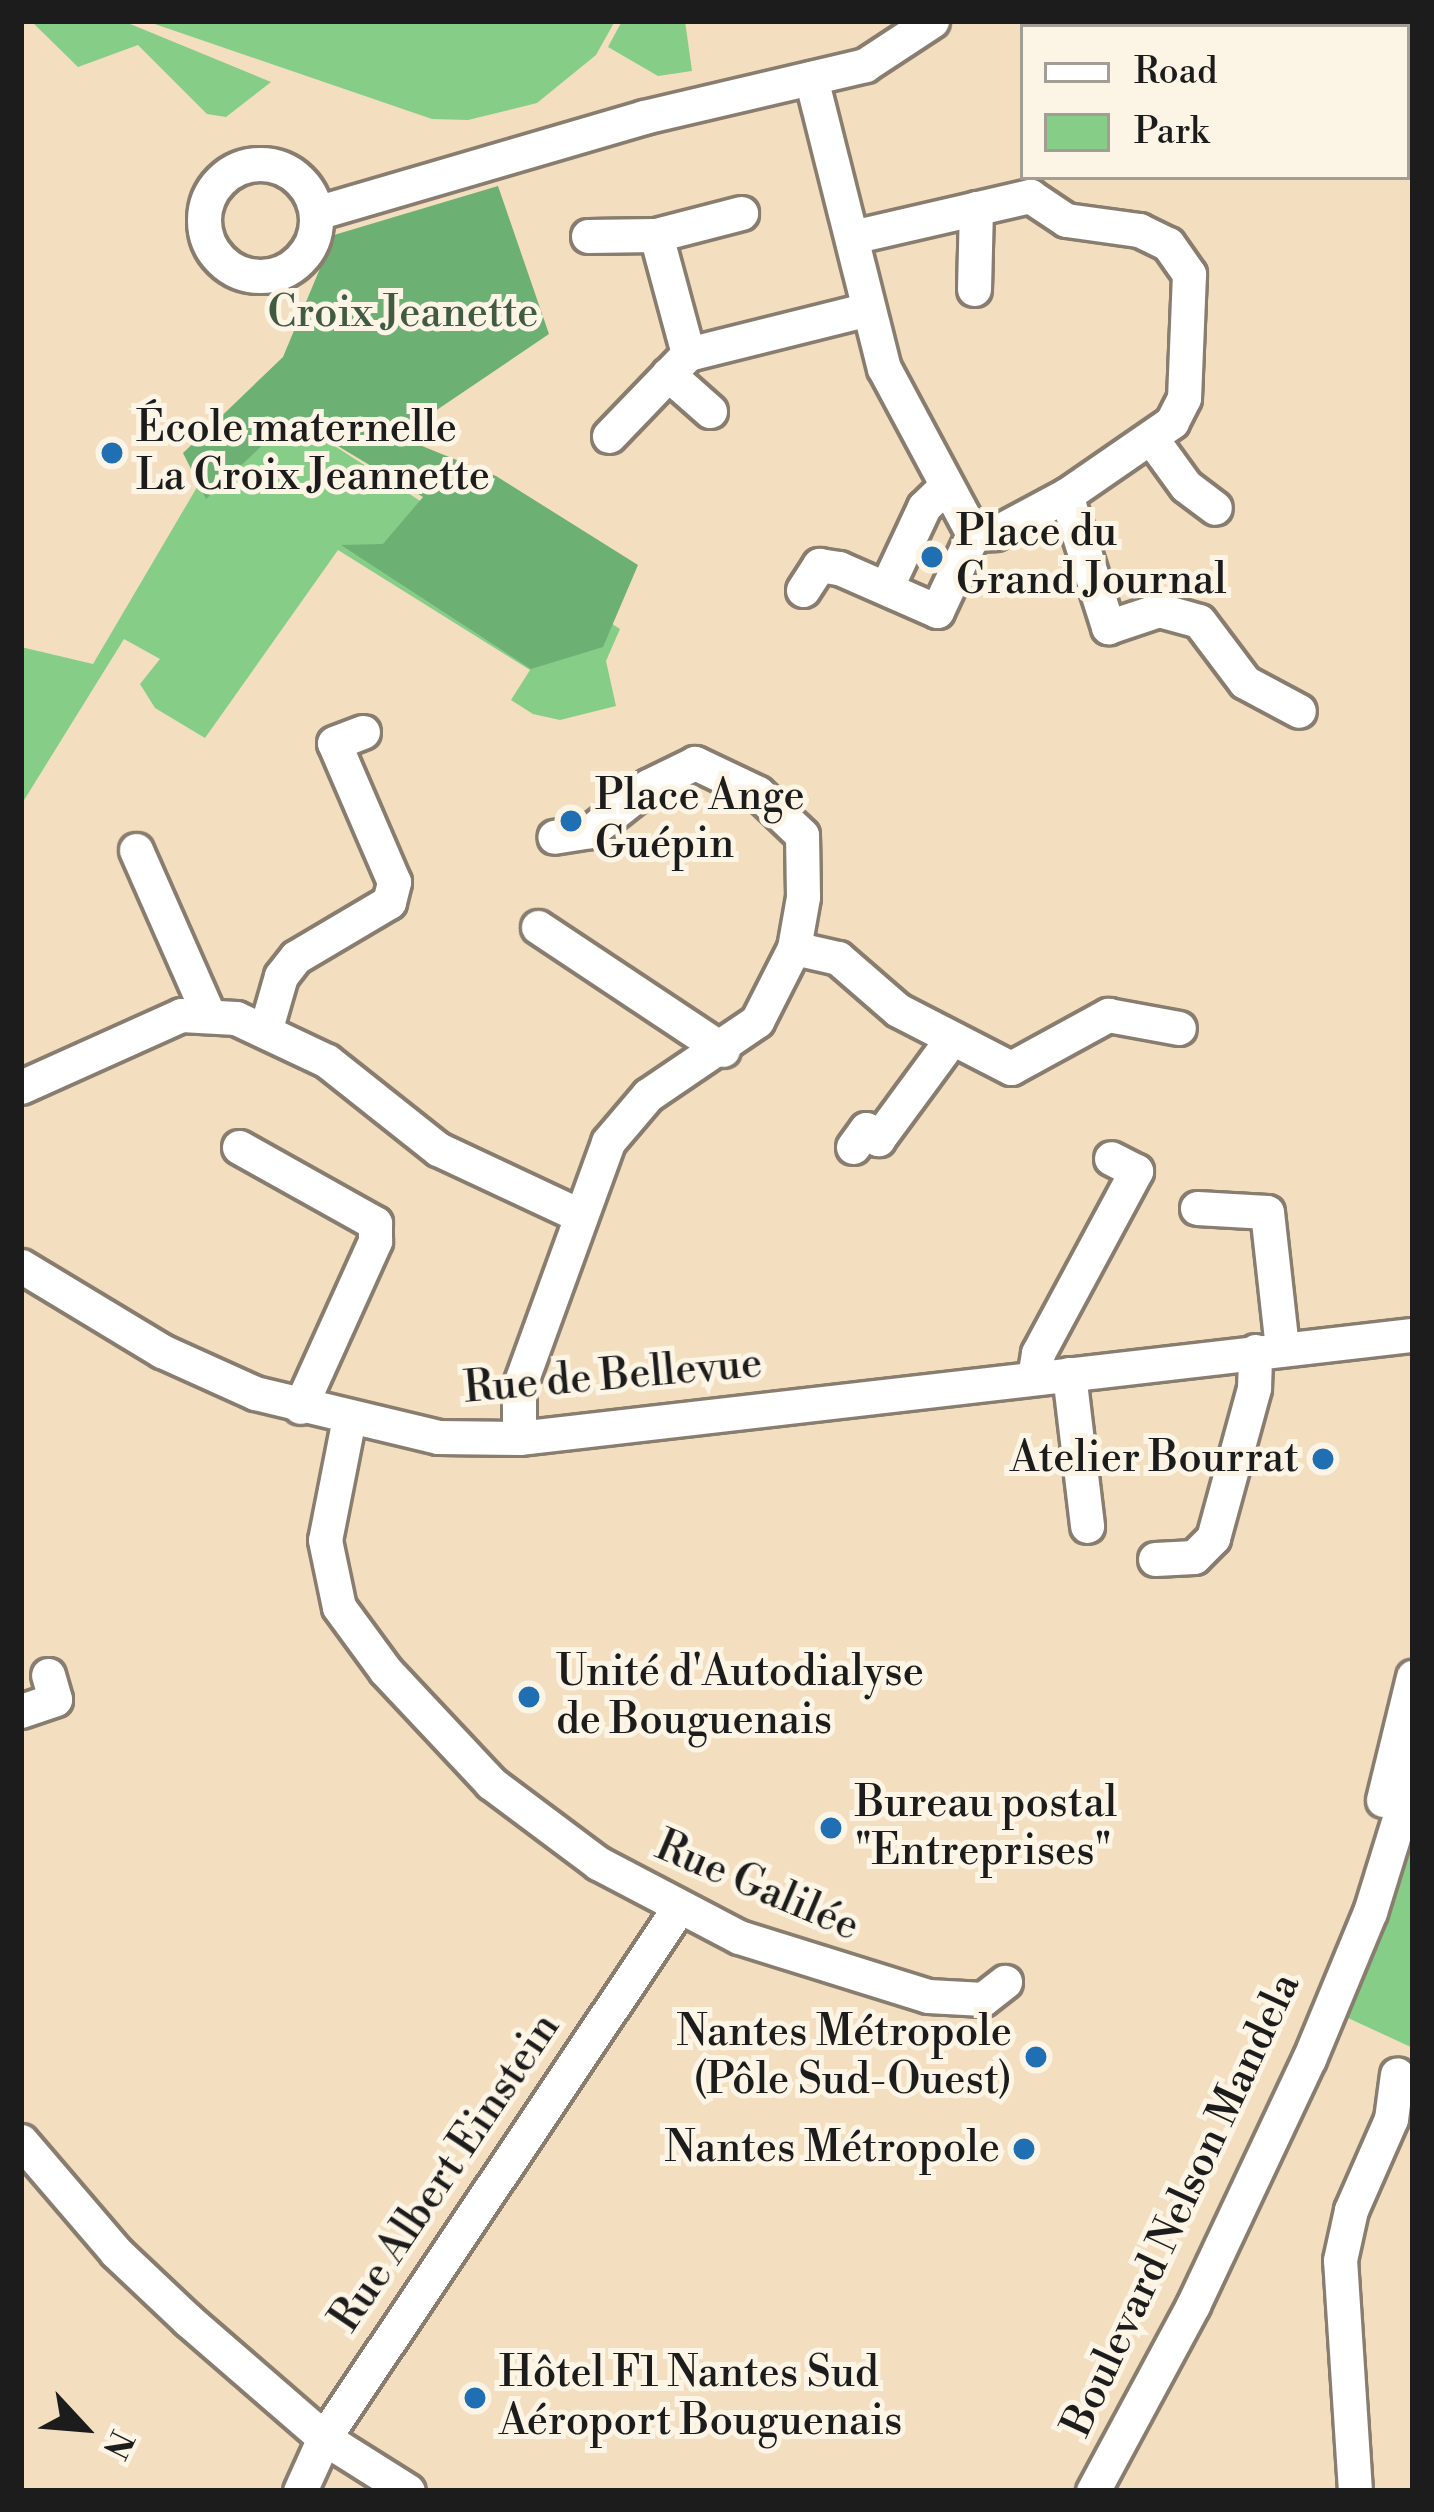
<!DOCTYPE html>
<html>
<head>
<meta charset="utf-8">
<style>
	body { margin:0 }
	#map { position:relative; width:1434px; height:2512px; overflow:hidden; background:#f3dec0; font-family:"Libre Bodoni",serif }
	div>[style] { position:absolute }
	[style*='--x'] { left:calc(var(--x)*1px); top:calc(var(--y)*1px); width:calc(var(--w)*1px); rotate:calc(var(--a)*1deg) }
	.green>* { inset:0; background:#86cd88 }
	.forest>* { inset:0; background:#6cb074 }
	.roads { filter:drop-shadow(3px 0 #887d6e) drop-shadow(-3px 0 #887d6e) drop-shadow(0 3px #887d6e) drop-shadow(0 -3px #887d6e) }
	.minor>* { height:33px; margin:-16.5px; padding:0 16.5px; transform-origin:16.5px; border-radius:16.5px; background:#fff }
	.minor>.ring { margin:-16.5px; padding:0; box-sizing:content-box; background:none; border:33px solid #fff; border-radius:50% }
	.dots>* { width:33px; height:33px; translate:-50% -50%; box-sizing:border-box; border:6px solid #fcf5e5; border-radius:50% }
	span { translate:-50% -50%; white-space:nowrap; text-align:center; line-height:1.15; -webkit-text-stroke:10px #fcf5e5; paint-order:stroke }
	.park-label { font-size:42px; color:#415a42 }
	.poi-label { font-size:42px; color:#1c1c1c }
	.left { translate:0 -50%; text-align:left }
	.right { translate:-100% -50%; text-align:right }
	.street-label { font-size:42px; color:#1c1c1c }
	.frame { position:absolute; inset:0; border:24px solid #1c1c1c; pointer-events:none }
	.legend { position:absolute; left:1020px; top:24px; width:390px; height:156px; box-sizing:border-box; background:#fcf5e5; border:3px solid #a29e95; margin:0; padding:15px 21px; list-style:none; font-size:36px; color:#1c1c1c }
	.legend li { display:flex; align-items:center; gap:24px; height:60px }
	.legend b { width:60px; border:3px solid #a29e95 }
	.north { position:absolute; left:24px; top:2368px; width:120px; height:120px; -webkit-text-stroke:9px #fcf5e5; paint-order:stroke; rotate:116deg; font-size:33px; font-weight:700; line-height:48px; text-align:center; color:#1c1c1c }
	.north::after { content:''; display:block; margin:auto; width:42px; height:54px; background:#1c1c1c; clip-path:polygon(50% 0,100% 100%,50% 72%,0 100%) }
</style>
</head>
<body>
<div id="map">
	<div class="green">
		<div style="clip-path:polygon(31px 21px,123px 21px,271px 82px,226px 117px,207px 114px,138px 45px,78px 67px)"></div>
		<div style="clip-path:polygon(146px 21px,615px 21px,596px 55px,537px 103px,468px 120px,432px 119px)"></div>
		<div style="clip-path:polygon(622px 21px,685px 21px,692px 71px,658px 76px,608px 47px)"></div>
		<div style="clip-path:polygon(243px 409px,291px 418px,620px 629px,606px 661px,616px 706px,560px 720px,533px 714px,511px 700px,530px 670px,338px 550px,205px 738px,155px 708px,140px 684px,160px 659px,124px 639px,21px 805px,21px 647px,93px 664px)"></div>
		<div style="clip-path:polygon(1413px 1827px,1413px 2048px,1348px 2018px)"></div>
	</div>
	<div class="forest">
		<div style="clip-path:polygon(498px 186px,549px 334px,413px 426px,422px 446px,496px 476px,638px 565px,603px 647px,531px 669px,341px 545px,383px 544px,423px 497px,291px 418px,206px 499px,183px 453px,283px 357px,334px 235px)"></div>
	</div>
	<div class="roads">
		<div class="minor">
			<div style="--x:1101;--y:21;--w:18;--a:19"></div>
			<div style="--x:1195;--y:21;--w:12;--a:31"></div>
			<div style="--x:1407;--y:28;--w:6;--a:-18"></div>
			<div style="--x:811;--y:78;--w:299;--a:75.9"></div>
			<div style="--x:884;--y:368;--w:188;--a:61.8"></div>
			<div style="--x:1407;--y:152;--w:7;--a:27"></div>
			<div class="ring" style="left:204px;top:164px;width:79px;height:79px"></div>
			<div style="--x:316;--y:213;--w:342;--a:-16.3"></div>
			<div style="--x:644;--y:117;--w:227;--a:-13.2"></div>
			<div style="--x:865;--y:65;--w:80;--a:-33.3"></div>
			<div style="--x:656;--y:235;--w:88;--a:-14.5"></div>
			<div style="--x:588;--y:236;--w:68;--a:-0.8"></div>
			<div style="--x:656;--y:235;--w:123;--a:74.9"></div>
			<div style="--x:688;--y:354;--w:181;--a:-14"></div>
			<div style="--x:852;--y:237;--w:183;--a:-13"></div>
			<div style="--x:1030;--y:196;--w:43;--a:33.7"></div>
			<div style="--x:1066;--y:220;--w:74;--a:7.8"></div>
			<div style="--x:1139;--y:230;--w:32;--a:26"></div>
			<div style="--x:1168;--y:244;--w:37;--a:55"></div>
			<div style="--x:1189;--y:274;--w:124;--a:92.3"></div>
			<div style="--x:1184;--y:398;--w:27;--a:117"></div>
			<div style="--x:1172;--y:422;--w:129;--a:145.4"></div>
			<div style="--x:1066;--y:495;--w:81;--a:151.8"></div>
			<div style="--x:995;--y:533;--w:22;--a:177"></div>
			<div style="--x:974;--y:289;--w:81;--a:-88.6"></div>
			<div style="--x:668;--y:374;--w:56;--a:41.4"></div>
			<div style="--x:609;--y:436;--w:114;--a:-46.1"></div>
			<div style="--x:1154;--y:442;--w:54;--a:54"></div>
			<div style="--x:1186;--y:486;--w:36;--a:37"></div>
			<div style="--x:1066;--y:495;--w:139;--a:72.3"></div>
			<div style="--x:1108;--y:627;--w:54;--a:-18.4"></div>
			<div style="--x:1159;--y:610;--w:41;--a:15.4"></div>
			<div style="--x:1199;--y:621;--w:76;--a:53"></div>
			<div style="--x:1245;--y:682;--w:61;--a:28.2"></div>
			<div style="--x:888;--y:584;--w:85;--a:-64.9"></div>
			<div style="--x:924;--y:507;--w:30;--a:-44"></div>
			<div style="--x:803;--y:590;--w:30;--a:-57"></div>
			<div style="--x:819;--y:565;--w:20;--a:9"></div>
			<div style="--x:839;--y:568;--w:107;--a:23.7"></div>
			<div style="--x:937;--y:611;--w:85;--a:-64.9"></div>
			<div style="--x:136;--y:850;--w:178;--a:66.2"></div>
			<div style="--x:538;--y:927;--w:222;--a:33.6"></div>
			<div style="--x:794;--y:948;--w:45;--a:12.8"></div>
			<div style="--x:838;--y:958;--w:79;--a:40.9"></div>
			<div style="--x:898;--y:1010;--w:127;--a:27.2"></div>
			<div style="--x:1011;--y:1068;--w:111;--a:-28.7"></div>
			<div style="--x:1108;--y:1015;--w:72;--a:10.4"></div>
			<div style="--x:266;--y:1028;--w:54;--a:-73.9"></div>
			<div style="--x:281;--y:976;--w:24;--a:-52"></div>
			<div style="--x:296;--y:957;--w:108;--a:-30.6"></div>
			<div style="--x:389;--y:902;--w:21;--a:-76"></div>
			<div style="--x:394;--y:882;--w:151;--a:-113.3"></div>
			<div style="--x:334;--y:743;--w:31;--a:-21"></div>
			<div style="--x:21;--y:1087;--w:175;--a:-24.2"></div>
			<div style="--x:181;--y:1015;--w:55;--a:3.1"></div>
			<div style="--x:236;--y:1018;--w:101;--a:25.3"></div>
			<div style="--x:327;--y:1061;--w:142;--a:38.4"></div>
			<div style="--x:438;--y:1149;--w:153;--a:25.1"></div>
			<div style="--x:239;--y:1147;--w:156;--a:29.2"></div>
			<div style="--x:375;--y:1223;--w:18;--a:90"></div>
			<div style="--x:375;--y:1241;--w:182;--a:114.3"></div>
			<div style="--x:853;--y:1147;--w:22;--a:-54"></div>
			<div style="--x:866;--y:1129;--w:16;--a:40"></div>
			<div style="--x:878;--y:1139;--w:122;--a:-53.7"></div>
			<div style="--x:1197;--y:1208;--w:70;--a:3.3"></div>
			<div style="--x:1267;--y:1212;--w:136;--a:83.7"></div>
			<div style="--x:21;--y:1266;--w:165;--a:31.1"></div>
			<div style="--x:162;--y:1351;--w:102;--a:24.3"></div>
			<div style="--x:255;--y:1393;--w:188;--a:13.5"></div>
			<div style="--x:438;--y:1437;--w:81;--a:0.7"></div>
			<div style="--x:519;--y:1438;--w:899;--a:-6.58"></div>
			<div style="--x:1069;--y:1374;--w:153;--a:83.2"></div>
			<div style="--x:1034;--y:1378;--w:25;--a:-81"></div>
			<div style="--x:1038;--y:1353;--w:207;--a:-61.7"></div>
			<div style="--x:1136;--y:1171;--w:28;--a:-153"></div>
			<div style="--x:349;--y:1418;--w:124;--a:101.1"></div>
			<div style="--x:325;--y:1540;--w:68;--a:78.2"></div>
			<div style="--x:339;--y:1607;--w:79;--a:53.7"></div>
			<div style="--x:386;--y:1671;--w:154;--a:46.8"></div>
			<div style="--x:491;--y:1783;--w:134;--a:36.8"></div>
			<div style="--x:598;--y:1863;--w:159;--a:27.7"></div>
			<div style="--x:739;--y:1937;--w:198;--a:17.3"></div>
			<div style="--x:928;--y:1996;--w:55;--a:3.1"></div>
			<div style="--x:983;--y:1999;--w:28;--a:-38"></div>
			<div style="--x:519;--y:1438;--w:51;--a:-90"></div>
			<div style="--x:519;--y:1387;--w:261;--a:-70"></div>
			<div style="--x:608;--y:1142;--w:62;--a:-49.6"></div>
			<div style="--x:648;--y:1095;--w:132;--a:-34.2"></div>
			<div style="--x:757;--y:1021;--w:82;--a:-63.1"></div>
			<div style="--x:794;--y:948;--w:52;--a:-80"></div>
			<div style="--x:803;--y:897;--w:62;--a:-90.9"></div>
			<div style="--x:802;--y:835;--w:61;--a:-136.3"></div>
			<div style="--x:758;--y:793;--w:70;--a:-154.5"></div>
			<div style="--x:695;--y:763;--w:52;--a:153.9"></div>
			<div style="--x:648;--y:786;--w:73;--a:141.7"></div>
			<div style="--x:591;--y:831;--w:37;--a:171"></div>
			<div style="--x:1155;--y:1559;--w:39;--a:-3"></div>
			<div style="--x:1194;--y:1557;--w:27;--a:-45"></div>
			<div style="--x:1213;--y:1538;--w:156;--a:-74.7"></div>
			<div style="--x:1254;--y:1388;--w:37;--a:-88"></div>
			<div style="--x:21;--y:1711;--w:36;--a:-19"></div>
			<div style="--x:55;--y:1699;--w:25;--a:-106"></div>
			<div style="--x:1383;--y:1800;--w:127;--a:-76.3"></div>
			<div style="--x:21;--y:2141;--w:146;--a:49.4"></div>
			<div style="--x:116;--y:2252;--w:99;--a:43.4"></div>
			<div style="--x:188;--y:2320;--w:180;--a:40.9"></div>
			<div style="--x:324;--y:2438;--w:99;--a:32.2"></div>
			<div style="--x:300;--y:2491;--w:58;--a:-65.6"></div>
			<div style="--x:324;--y:2438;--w:635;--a:-56.23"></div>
			<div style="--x:1093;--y:2491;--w:211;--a:-61.7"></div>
			<div style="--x:1193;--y:2305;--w:272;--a:-64.8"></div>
			<div style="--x:1309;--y:2059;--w:159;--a:-67.5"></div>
			<div style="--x:1370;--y:1912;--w:145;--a:-72.8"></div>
			<div style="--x:1355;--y:2491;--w:231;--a:-93.7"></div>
			<div style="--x:1340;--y:2260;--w:51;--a:-77.6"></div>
			<div style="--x:1351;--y:2210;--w:99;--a:-66.3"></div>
			<div style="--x:1391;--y:2119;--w:45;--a:-82.4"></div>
		</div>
	</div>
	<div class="dots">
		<div style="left:112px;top:453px;background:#1f6fb2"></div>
		<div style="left:932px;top:557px;background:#1f6fb2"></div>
		<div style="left:571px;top:821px;background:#1f6fb2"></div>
		<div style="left:1323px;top:1459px;background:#1f6fb2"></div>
		<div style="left:529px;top:1697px;background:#1f6fb2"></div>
		<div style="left:831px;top:1828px;background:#1f6fb2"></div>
		<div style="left:1036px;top:2057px;background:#1f6fb2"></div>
		<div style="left:1024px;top:2149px;background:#1f6fb2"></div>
		<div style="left:475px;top:2398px;background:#1f6fb2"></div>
	</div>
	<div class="park-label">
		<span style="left:403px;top:314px">Croix Jeanette</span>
	</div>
	<div class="poi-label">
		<span class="left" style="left:136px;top:453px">École maternelle<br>La Croix Jeannette</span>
		<span class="left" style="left:956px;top:557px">Place du<br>Grand Journal</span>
		<span class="left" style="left:595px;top:821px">Place Ange<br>Guépin</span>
		<span class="right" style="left:1299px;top:1459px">Atelier Bourrat</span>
		<span class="left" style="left:556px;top:1697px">Unité d'Autodialyse<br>de Bouguenais</span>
		<span class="left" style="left:855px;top:1828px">Bureau postal<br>"Entreprises"</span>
		<span class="right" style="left:1012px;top:2057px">Nantes Métropole<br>(Pôle Sud-Ouest)</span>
		<span class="right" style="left:1000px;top:2149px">Nantes Métropole</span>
		<span class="left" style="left:499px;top:2398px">Hôtel F1 Nantes Sud<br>Aéroport Bouguenais</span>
	</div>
	<div class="street-label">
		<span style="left:613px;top:1377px;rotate:-5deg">Rue de Bellevue</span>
		<span style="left:757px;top:1887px;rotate:23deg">Rue Galilée</span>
		<span style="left:446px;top:2173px;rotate:-56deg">Rue Albert Einstein</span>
		<span style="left:1182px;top:2205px;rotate:-65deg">Boulevard Nelson Mandela</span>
	</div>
	<div class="frame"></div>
	<ul class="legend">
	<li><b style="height:15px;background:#fff"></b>Road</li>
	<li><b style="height:33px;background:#86cd88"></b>Park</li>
	</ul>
	<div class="north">N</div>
</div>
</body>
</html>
